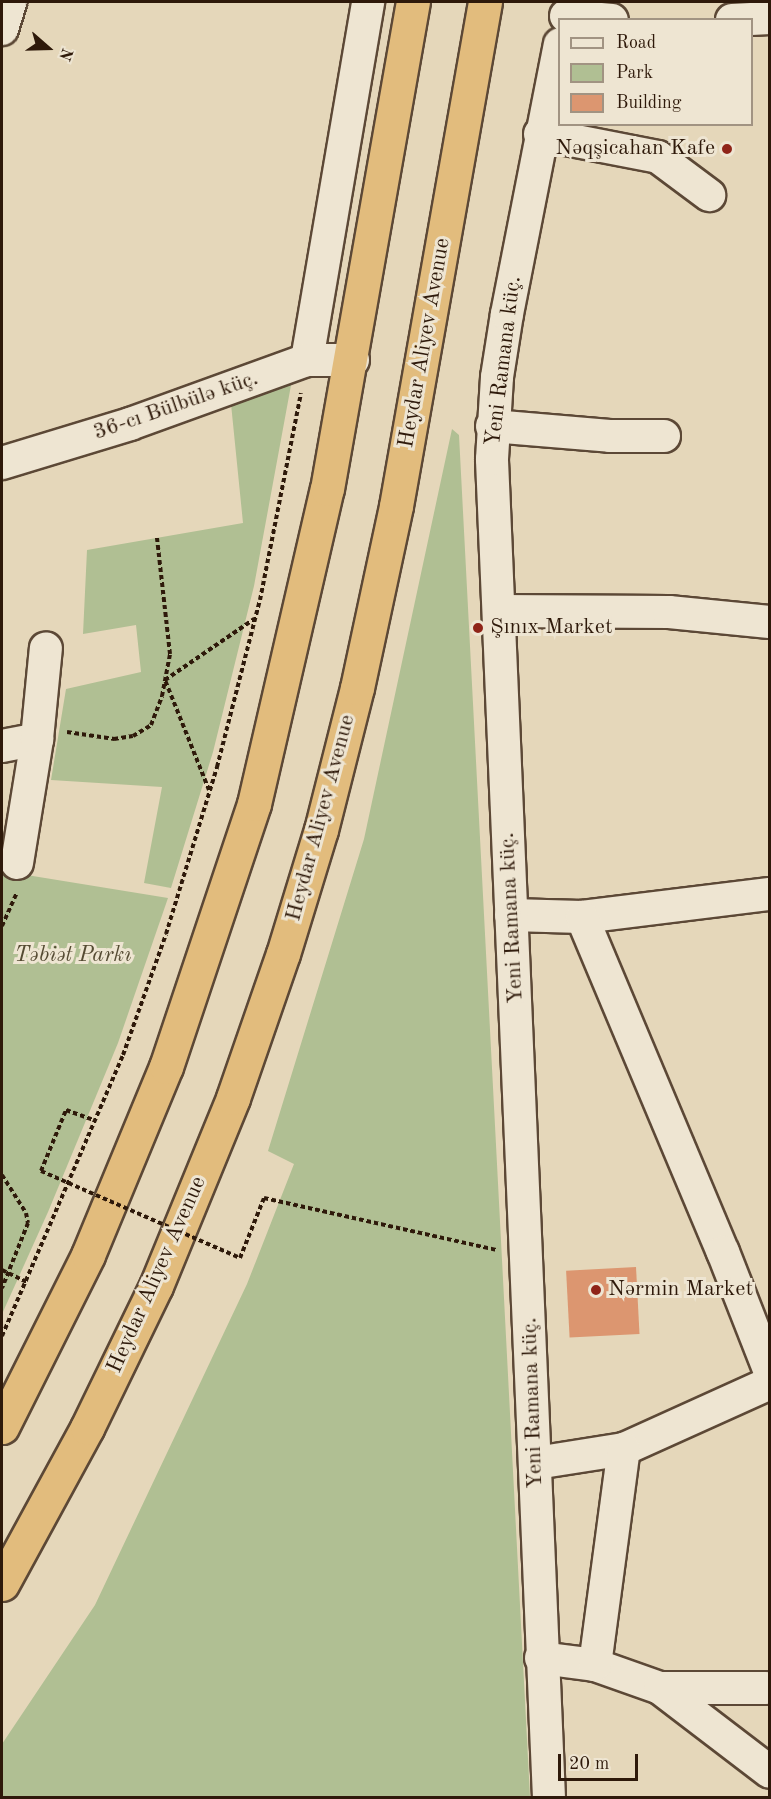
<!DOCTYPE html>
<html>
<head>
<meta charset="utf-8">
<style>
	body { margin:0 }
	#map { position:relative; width:771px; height:1799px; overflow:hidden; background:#e5d7ba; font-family:"Old Standard TT",serif }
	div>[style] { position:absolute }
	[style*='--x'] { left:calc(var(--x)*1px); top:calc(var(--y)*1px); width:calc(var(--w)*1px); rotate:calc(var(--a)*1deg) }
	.green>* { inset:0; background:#b0bf93 }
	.building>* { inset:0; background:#dc9670; transform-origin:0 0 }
	.path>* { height:4px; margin-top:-2px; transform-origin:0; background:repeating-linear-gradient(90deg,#2e190a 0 4.5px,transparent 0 7.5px) }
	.roads { filter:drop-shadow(2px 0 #5c4836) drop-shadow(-2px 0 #5c4836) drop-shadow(0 2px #5c4836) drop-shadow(0 -2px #5c4836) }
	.minor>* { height:32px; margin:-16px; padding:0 16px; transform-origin:16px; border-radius:16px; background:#eee5d2 }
	.highway>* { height:33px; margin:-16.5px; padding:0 16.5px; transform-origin:16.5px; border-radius:16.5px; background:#e2bc7d }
	.path-bridge>* { height:4px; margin-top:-2px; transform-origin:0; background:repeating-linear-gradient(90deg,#2e190a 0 4.5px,transparent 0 7.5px) }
	.dots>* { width:16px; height:16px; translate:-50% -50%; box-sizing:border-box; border:3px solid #eee5d2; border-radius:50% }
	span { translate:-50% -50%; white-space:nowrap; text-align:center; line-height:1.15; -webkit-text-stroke:6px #eee5d2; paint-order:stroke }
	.poi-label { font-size:22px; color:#2e190a }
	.right { translate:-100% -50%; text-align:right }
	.left { translate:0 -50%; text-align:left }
	.street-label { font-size:22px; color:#2e190a }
	.park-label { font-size:22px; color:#554b33; font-style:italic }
	.frame { position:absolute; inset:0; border:3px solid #2e190a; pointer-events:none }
	.legend { position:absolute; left:558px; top:18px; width:195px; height:108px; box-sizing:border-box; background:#eee5d2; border:2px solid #a19382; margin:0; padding:8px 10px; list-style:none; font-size:18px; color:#2e190a }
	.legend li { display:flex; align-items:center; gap:12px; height:30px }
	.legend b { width:30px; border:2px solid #a19382 }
	.north { position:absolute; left:18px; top:18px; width:60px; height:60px; -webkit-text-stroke:4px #eee5d2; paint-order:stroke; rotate:110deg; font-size:16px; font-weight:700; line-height:24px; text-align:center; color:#2e190a }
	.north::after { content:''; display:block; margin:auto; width:21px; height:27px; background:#2e190a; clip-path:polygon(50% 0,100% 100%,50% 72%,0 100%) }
	.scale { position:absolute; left:558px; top:1754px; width:80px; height:27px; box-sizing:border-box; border:3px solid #2e190a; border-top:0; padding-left:8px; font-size:18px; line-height:21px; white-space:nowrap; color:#2e190a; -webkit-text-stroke:4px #eee5d2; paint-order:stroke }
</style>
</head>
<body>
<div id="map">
	<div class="green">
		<div style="clip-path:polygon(294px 369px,254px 586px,213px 752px,171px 888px,144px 883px,162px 787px,51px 780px,66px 689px,141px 672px,136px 625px,83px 634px,87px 550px,243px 523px,230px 394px)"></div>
		<div style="clip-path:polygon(452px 429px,459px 435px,530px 1797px,2px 1797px,2px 1744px,95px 1605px,247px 1284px,294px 1164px,268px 1151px,364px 839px)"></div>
		<div style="clip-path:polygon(2px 871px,168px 898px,118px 1043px,48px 1212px,2px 1314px)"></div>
	</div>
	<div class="building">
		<div style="left:636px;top:1267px;width:67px;height:70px;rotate:87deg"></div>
	</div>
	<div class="path">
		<div style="--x:67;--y:732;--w:48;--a:8.5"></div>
		<div style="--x:114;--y:739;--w:19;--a:-9"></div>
		<div style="--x:133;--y:736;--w:21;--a:-31"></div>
		<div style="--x:151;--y:725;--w:31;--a:-69"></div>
		<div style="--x:162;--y:696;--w:43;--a:-79.2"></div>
		<div style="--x:170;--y:654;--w:117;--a:-96.4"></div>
		<div style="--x:209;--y:790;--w:118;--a:-111.8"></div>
		<div style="--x:165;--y:680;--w:108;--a:-34.4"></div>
		<div style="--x:2;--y:926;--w:37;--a:-66"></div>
		<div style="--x:41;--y:1171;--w:66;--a:-67.7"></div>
		<div style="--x:66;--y:1110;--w:32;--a:20"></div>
		<div style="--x:2;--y:1175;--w:45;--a:57.7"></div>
		<div style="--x:26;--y:1213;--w:10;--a:79"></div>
		<div style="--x:28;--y:1223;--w:70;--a:111.8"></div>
		<div style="--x:240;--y:1258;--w:65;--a:-68.2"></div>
		<div style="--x:264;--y:1198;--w:239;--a:12.6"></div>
		<div style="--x:2;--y:1270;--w:28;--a:26"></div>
		<div style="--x:2;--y:1336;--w:306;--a:-66.7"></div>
		<div style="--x:123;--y:1055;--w:128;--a:-70.4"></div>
		<div style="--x:166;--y:934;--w:175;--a:-73"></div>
		<div style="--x:217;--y:767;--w:172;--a:-75.6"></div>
		<div style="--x:260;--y:600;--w:211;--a:-78.8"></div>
	</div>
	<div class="roads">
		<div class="minor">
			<div style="--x:566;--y:16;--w:46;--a:5"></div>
			<div style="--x:732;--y:20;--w:38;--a:-3"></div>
			<div style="--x:2;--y:29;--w:28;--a:-73"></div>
			<div style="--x:540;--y:134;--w:120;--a:11"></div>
			<div style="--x:658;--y:157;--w:64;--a:36.7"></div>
			<div style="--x:307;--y:360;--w:363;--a:-80.3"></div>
			<div style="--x:492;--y:426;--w:118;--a:4.8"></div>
			<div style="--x:610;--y:436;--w:54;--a:0"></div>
			<div style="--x:2;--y:463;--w:134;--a:-16.9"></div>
			<div style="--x:130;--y:424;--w:188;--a:-19.9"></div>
			<div style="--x:307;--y:360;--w:46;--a:0"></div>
			<div style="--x:499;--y:611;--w:170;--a:0.3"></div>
			<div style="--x:669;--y:612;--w:101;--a:5.7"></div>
			<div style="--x:2;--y:746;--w:36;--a:-11"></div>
			<div style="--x:17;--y:863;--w:126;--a:-80.8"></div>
			<div style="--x:37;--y:739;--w:91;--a:-84.4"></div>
			<div style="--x:511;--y:915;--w:71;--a:1.6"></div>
			<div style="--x:582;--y:917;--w:189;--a:-7"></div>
			<div style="--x:582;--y:917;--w:363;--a:67.2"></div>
			<div style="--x:723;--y:1252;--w:129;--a:68.6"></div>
			<div style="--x:536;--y:1463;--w:89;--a:-9"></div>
			<div style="--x:624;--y:1449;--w:160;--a:-24.3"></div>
			<div style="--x:541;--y:1658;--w:54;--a:7.4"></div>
			<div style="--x:595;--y:1665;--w:69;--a:19.5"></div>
			<div style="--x:660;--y:1688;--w:138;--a:37.4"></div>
			<div style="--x:595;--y:1665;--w:218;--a:-82.4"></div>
			<div style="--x:660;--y:1688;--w:106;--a:0"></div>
			<div style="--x:549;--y:1798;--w:1340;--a:-92.44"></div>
			<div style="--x:492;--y:459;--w:82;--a:-86.5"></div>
			<div style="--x:497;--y:377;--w:64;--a:-81"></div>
			<div style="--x:507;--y:314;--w:275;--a:-78.9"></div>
		</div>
		<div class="highway">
			<div style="--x:2;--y:1427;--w:192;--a:-63.4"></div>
			<div style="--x:88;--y:1255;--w:204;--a:-67.5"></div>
			<div style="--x:166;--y:1067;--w:277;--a:-71.5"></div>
			<div style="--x:254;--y:804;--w:323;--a:-77"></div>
			<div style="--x:327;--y:489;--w:495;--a:-80"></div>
			<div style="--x:2;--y:1584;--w:178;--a:-61.4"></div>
			<div style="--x:87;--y:1428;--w:158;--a:-64.1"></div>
			<div style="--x:156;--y:1286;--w:203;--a:-67.7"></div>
			<div style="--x:233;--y:1098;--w:152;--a:-70.9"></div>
			<div style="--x:283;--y:954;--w:130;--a:-73"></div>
			<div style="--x:321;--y:830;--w:146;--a:-75.8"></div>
			<div style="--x:357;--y:688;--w:186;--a:-77.9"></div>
			<div style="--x:396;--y:506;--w:512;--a:-79.99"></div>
		</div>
	</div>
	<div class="path-bridge">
		<div style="--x:41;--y:1171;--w:217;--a:23.6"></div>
	</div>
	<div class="dots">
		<div style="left:727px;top:149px;background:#8f2418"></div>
		<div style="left:478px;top:628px;background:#8f2418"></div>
		<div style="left:596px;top:1290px;background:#8f2418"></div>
	</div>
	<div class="poi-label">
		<span class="right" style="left:715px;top:149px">Nəqşicahan Kafe</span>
		<span class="left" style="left:490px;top:628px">Şınıx Market</span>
		<span class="left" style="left:608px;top:1290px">Nərmin Market</span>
	</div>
	<div class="street-label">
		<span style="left:425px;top:343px;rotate:-80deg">Heydar Aliyev Avenue</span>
		<span style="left:504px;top:361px;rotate:-83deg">Yeni Ramana küç.</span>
		<span style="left:176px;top:406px;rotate:-19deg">36-cı Bülbülə küç.</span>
		<span style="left:321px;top:818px;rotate:-75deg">Heydar Aliyev Avenue</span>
		<span style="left:512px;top:918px;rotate:-93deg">Yeni Ramana küç.</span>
		<span style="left:157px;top:1275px;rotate:-66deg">Heydar Aliyev Avenue</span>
		<span style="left:533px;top:1403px;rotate:-92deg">Yeni Ramana küç.</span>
	</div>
	<div class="park-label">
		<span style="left:73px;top:956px">Təbiət Parkı</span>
	</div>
	<div class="frame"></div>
	<ul class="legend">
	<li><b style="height:8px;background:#eee5d2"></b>Road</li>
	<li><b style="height:16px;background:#b0bf93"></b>Park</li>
	<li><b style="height:16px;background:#dc9670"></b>Building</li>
	</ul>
	<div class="north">N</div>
	<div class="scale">20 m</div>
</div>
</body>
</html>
